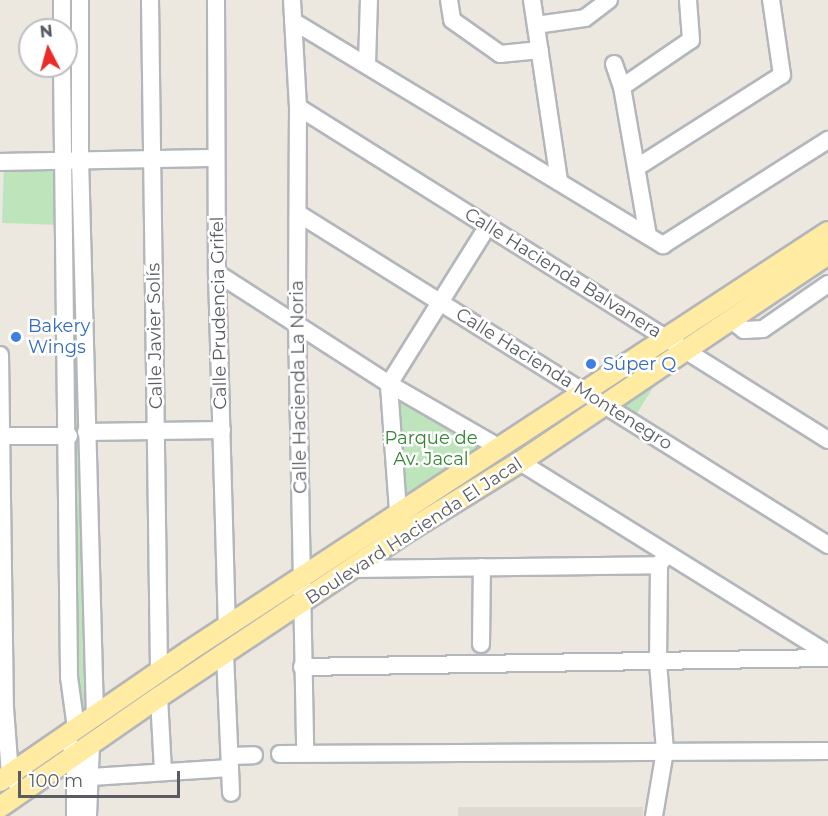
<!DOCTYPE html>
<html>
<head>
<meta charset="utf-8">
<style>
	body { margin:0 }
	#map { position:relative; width:828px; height:816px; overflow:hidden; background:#ece8e0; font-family:Montserrat,sans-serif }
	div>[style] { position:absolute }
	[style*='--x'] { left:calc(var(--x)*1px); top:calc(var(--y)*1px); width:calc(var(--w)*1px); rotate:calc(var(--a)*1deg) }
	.education>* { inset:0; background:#dedad1; transform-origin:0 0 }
	.green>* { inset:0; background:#bde4bb; transform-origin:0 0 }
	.roads { filter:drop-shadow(2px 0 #b3b6bb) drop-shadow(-2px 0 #b3b6bb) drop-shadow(0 2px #b3b6bb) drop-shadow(0 -2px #b3b6bb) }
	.minor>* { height:16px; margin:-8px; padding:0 8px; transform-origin:8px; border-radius:8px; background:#fff }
	.major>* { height:20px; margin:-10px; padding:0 10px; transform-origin:10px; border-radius:10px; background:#ffeba1 }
	.dots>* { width:16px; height:16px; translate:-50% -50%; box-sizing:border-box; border:3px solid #fff; border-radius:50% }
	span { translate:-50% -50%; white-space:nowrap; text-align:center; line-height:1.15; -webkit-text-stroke:5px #fff; paint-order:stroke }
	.street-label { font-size:18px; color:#595d61 }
	.shop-label { font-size:18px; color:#366cbe }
	.left { translate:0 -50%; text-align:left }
	.park-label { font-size:18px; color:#358534 }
	.north { position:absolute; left:18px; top:18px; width:60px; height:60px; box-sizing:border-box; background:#fff; border:2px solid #bdbec0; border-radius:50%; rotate:354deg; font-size:16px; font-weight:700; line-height:24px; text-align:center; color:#595d61 }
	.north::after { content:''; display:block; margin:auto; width:21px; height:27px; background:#e92c28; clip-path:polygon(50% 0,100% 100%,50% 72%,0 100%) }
	.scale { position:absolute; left:18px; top:771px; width:162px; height:27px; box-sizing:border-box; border:3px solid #595d61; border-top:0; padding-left:8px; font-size:18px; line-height:21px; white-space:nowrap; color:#595d61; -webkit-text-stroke:4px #fff; paint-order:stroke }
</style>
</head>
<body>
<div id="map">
	<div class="education">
		<div style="left:458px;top:807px;width:185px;height:9px"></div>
	</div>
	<div class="green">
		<div style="left:65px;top:0;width:11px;height:155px"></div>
		<div style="clip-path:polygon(66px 162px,76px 162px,89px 707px,76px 711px)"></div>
		<div style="left:4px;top:166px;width:53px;height:57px;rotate:2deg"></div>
		<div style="left:663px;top:347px;width:13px;height:78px;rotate:32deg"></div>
		<div style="clip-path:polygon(396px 391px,490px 448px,400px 509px)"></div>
		<div style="clip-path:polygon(581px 401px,593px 408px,528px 452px,518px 445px)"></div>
		<div style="clip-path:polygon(299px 587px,297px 600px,196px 662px,194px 655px)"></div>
	</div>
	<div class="roads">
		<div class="minor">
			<div style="--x:62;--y:0;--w:30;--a:90"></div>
			<div style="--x:80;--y:0;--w:158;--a:90"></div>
			<div style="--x:80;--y:158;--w:558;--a:88.46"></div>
			<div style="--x:150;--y:0;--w:671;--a:89.23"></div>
			<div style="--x:216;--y:0;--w:273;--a:89.8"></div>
			<div style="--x:217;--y:273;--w:353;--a:88.4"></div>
			<div style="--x:292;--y:0;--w:107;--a:86.8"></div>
			<div style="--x:298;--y:107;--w:216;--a:90.3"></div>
			<div style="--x:297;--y:323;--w:429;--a:88.9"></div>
			<div style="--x:449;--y:0;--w:20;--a:81"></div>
			<div style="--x:452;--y:20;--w:59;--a:35.3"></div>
			<div style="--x:500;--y:54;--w:40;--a:-5.7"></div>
			<div style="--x:532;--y:0;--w:183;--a:81.5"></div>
			<div style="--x:293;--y:21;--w:433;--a:31.2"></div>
			<div style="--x:663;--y:245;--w:196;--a:-32.5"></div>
			<div style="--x:536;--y:25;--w:49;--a:-8.1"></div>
			<div style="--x:585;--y:18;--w:30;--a:-37"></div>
			<div style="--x:367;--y:63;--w:63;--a:-88.2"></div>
			<div style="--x:614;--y:64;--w:24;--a:71"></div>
			<div style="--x:62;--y:66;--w:611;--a:89.34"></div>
			<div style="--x:69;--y:677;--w:51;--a:82.2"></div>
			<div style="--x:298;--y:107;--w:626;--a:32.14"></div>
			<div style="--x:0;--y:162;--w:216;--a:-1.1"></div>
			<div style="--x:639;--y:166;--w:169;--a:-32.5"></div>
			<div style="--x:782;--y:75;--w:76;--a:-98.3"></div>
			<div style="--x:299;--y:214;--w:624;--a:32.03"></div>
			<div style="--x:648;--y:236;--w:151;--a:-99.9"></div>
			<div style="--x:622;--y:87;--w:83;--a:-34.3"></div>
			<div style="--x:691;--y:40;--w:40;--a:-94.3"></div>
			<div style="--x:217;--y:273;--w:205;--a:32.8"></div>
			<div style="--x:389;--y:384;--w:128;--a:30"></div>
			<div style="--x:730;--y:319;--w:18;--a:38"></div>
			<div style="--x:744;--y:330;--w:19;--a:-3"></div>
			<div style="--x:763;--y:329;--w:79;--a:-34.7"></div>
			<div style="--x:0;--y:355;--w:353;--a:89.2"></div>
			<div style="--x:5;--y:708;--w:66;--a:85.7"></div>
			<div style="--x:10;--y:774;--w:9;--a:58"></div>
			<div style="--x:86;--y:432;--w:136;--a:-0.8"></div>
			<div style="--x:0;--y:436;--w:69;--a:0"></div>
			<div style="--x:520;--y:462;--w:363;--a:31.9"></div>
			<div style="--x:399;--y:525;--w:141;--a:-94.1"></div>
			<div style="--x:389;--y:384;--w:176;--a:-58"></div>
			<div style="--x:352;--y:569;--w:307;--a:-0.7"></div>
			<div style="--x:659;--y:565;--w:12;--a:-55"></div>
			<div style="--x:481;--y:644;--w:77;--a:-89.3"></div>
			<div style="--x:225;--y:654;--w:139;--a:87.5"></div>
			<div style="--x:302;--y:667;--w:526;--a:-0.98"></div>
			<div style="--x:159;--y:697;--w:73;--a:86.9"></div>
			<div style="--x:65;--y:736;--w:21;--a:61"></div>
			<div style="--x:75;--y:754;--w:62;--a:90"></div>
			<div style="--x:280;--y:754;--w:548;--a:-0.31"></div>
			<div style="--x:230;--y:756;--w:24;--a:-2"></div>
			<div style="--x:76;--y:778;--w:154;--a:-3.7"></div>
			<div style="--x:88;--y:816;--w:73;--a:-87.6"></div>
			<div style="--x:654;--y:816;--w:66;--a:-80.4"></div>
			<div style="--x:665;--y:751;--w:89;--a:-94.5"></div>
			<div style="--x:658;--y:662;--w:97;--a:-89.4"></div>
		</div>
		<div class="major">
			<div style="--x:0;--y:781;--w:229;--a:-34.5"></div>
			<div style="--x:189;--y:651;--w:764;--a:-33.25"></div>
			<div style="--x:0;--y:807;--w:193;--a:-34.7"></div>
			<div style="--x:159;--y:697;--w:290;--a:-33.7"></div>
			<div style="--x:400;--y:536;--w:141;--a:-31.7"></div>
			<div style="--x:520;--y:462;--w:372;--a:-34"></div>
		</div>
	</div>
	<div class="dots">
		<div style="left:16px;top:337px;background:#3f7fe0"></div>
		<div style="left:591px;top:364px;background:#3f7fe0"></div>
	</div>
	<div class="street-label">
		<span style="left:563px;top:273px;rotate:32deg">Calle Hacienda Balvanera</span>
		<span style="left:219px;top:313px;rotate:-91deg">Calle Prudencia Grifel</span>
		<span style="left:155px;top:336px;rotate:-91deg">Calle Javier Solís</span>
		<span style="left:564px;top:379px;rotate:32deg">Calle Hacienda Montenegro</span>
		<span style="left:299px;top:387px;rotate:-91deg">Calle Hacienda La Noria</span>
		<span style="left:414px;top:531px;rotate:-33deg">Boulevard Hacienda El Jacal</span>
	</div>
	<div class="shop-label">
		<span class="left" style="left:28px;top:337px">Bakery<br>Wings</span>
		<span class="left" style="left:603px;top:364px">Súper Q</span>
	</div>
	<div class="park-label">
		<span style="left:431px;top:449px">Parque de<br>Av. Jacal</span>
	</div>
	<div class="north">N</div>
	<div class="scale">100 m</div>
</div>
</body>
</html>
